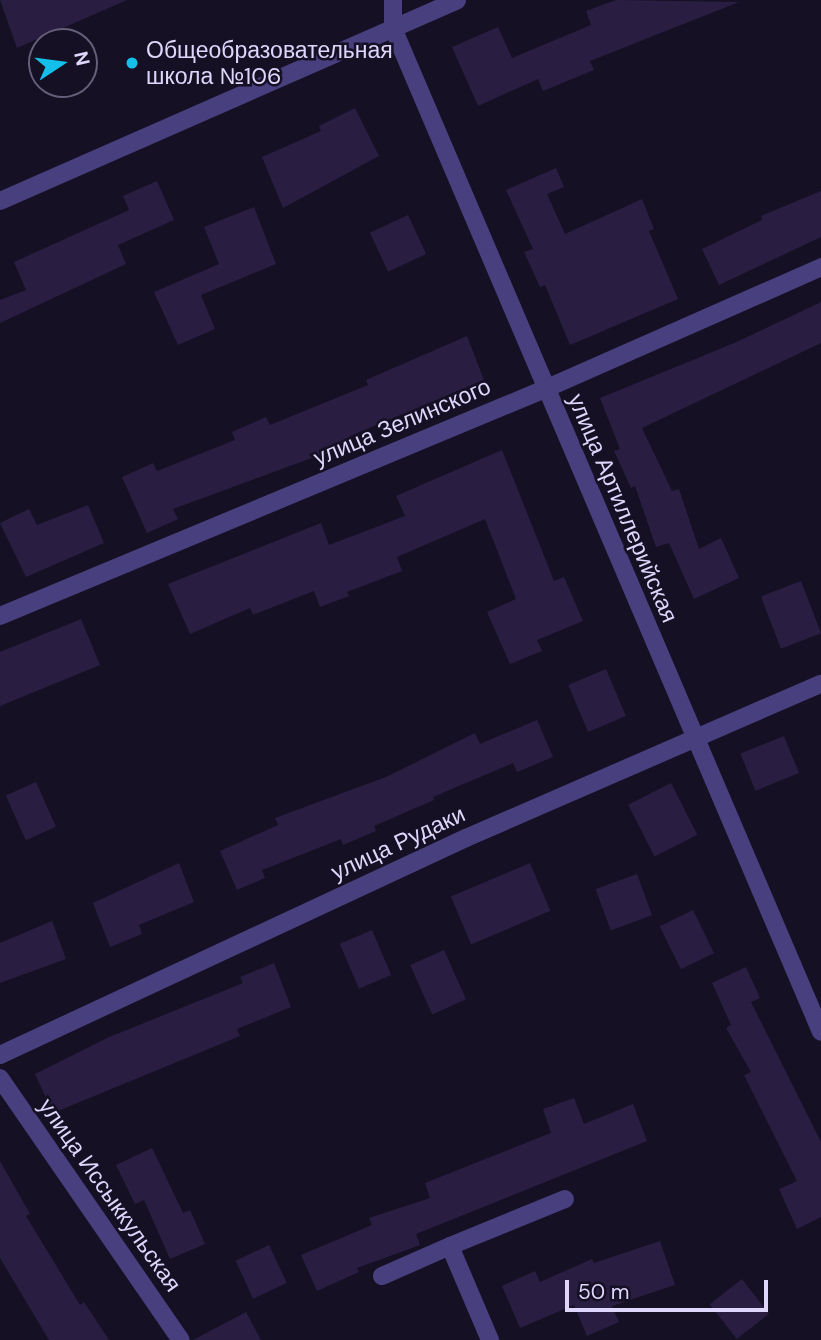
<!DOCTYPE html>
<html>
<head>
<meta charset="utf-8">
<style>
	body { margin:0 }
	#map { position:relative; width:821px; height:1340px; overflow:hidden; background:#151023; font-family:"DM Sans",sans-serif }
	div>[style] { position:absolute }
	[style*='--x'] { left:calc(var(--x)*1px); top:calc(var(--y)*1px); width:calc(var(--w)*1px); rotate:calc(var(--a)*1deg) }
	.building>* { inset:0; background:#291e42; transform-origin:0 0 }
	.minor>* { height:18px; margin:-9px; padding:0 9px; transform-origin:9px; border-radius:9px; background:#483f7e }
	.dots>* { width:19px; height:19px; translate:-50% -50%; box-sizing:border-box; border:4px solid #151023; border-radius:50% }
	span { translate:-50% -50%; white-space:nowrap; text-align:center; line-height:1.15; -webkit-text-stroke:5px #151023; paint-order:stroke }
	.poi-label { font-size:23px; color:#ded6fb }
	.left { translate:0 -50%; text-align:left }
	.street-label { font-size:23px; color:#ded6fb }
	.north { position:absolute; left:28px; top:28px; width:70px; height:70px; box-sizing:border-box; background:#151023; border:2px solid #655f79; border-radius:50%; rotate:77deg; font-size:19px; font-weight:700; line-height:28px; text-align:center; color:#ded6fb }
	.north::after { content:''; display:block; margin:auto; width:24px; height:32px; background:#14c0e9; clip-path:polygon(50% 0,100% 100%,50% 72%,0 100%) }
	.scale { position:absolute; left:565px; top:1280px; width:203px; height:32px; box-sizing:border-box; border:4px solid #ded6fb; border-top:0; padding-left:9px; font-size:21px; line-height:24px; white-space:nowrap; color:#ded6fb; -webkit-text-stroke:5px #151023; paint-order:stroke }
</style>
</head>
<body>
<div id="map">
	<div class="building">
		<div style="clip-path:polygon(0 0,127px 0,17px 48px)"></div>
		<div style="clip-path:polygon(616px 0,739px 2px,590px 61px,594px 70px,543px 91px,538px 79px,478px 106px,452px 47px,498px 27px,512px 58px,591px 25px,586px 11px)"></div>
		<div style="clip-path:polygon(355px 108px,379px 156px,283px 208px,262px 157px,321px 131px,319px 126px)"></div>
		<div style="clip-path:polygon(556px 168px,564px 187px,547px 194px,565px 234px,642px 199px,654px 229px,649px 231px,678px 299px,570px 345px,545px 285px,540px 287px,524px 252px,533px 249px,506px 190px)"></div>
		<div style="clip-path:polygon(157px 181px,174px 220px,118px 245px,126px 264px,0 323px,0 300px,26px 290px,14px 262px,129px 210px,123px 196px)"></div>
		<div style="clip-path:polygon(821px 191px,821px 237px,719px 285px,702px 249px,762px 220px,761px 216px)"></div>
		<div style="clip-path:polygon(254px 207px,276px 264px,201px 295px,215px 329px,178px 345px,154px 292px,219px 264px,204px 227px)"></div>
		<div style="left:408px;top:215px;width:43px;height:42px;rotate:65deg"></div>
		<div style="clip-path:polygon(821px 302px,821px 343px,642px 428px,672px 491px,679px 489px,699px 549px,721px 538px,739px 578px,694px 599px,669px 543px,656px 547px,635px 486px,631px 488px,614px 451px,620px 449px,600px 398px,739px 341px)"></div>
		<div style="clip-path:polygon(467px 336px,484px 380px,350px 436px,352px 441px,317px 456px,173px 509px,178px 519px,147px 533px,122px 477px,153px 463px,157px 471px,235px 440px,232px 432px,266px 417px,270px 425px,368px 385px,366px 380px)"></div>
		<div style="clip-path:polygon(502px 450px,554px 581px,564px 577px,583px 621px,537px 640px,542px 651px,510px 664px,487px 612px,516px 599px,485px 519px,397px 557px,402px 571px,347px 592px,349px 596px,320px 607px,314px 591px,253px 615px,250px 608px,190px 634px,168px 584px,321px 523px,329px 545px,405px 516px,396px 496px)"></div>
		<div style="clip-path:polygon(88px 505px,104px 543px,26px 577px,0 523px,29px 509px,37px 525px)"></div>
		<div style="left:801px;top:581px;width:56px;height:43px;rotate:69deg"></div>
		<div style="clip-path:polygon(81px 619px,100px 665px,0 706px,0 652px)"></div>
		<div style="left:606px;top:669px;width:51px;height:41px;rotate:67deg"></div>
		<div style="clip-path:polygon(537px 720px,553px 757px,517px 772px,513px 763px,433px 797px,434px 800px,374px 826px,376px 831px,343px 845px,341px 839px,262px 870px,265px 878px,237px 890px,220px 851px,278px 825px,275px 818px,386px 777px,475px 733px,480px 744px)"></div>
		<div style="left:784px;top:736px;width:40px;height:47px;rotate:68deg"></div>
		<div style="left:36px;top:782px;width:49px;height:33px;rotate:66deg"></div>
		<div style="left:671px;top:783px;width:58px;height:48px;rotate:63deg"></div>
		<div style="clip-path:polygon(179px 863px,194px 902px,139px 925px,142px 934px,110px 947px,93px 903px)"></div>
		<div style="left:530px;top:863px;width:52px;height:86px;rotate:67deg"></div>
		<div style="left:637px;top:874px;width:44px;height:44px;rotate:70deg"></div>
		<div style="left:693px;top:910px;width:48px;height:37px;rotate:64deg"></div>
		<div style="clip-path:polygon(52px 921px,66px 959px,0 983px,0 943px)"></div>
		<div style="left:372px;top:930px;width:49px;height:35px;rotate:67deg"></div>
		<div style="left:444px;top:950px;width:54px;height:37px;rotate:66deg"></div>
		<div style="clip-path:polygon(274px 963px,291px 1007px,237px 1029px,240px 1036px,53px 1113px,35px 1074px,107px 1038px,243px 983px,240px 977px)"></div>
		<div style="clip-path:polygon(746px 967px,760px 998px,751px 1002px,821px 1142px,821px 1217px,797px 1229px,779px 1189px,797px 1181px,744px 1075px,751px 1072px,726px 1028px,731px 1025px,712px 983px)"></div>
		<div style="clip-path:polygon(574px 1098px,584px 1124px,633px 1104px,647px 1141px,416px 1234px,420px 1245px,357px 1268px,359px 1272px,317px 1291px,301px 1255px,372px 1225px,369px 1218px,430px 1198px,425px 1183px,551px 1133px,543px 1109px)"></div>
		<div style="clip-path:polygon(152px 1148px,183px 1213px,190px 1210px,205px 1244px,170px 1259px,144px 1200px,135px 1204px,116px 1165px)"></div>
		<div style="clip-path:polygon(0 1161px,30px 1214px,26px 1216px,80px 1305px,84px 1302px,109px 1340px,49px 1340px,43px 1330px,0 1258px)"></div>
		<div style="clip-path:polygon(660px 1241px,675px 1285px,612px 1306px,619px 1322px,587px 1336px,574px 1305px,520px 1328px,502px 1286px,535px 1271px,540px 1282px,592px 1259px,594px 1263px)"></div>
		<div style="left:269px;top:1245px;width:42px;height:37px;rotate:65deg"></div>
		<div style="left:742px;top:1279px;width:44px;height:41px;rotate:52deg"></div>
		<div style="clip-path:polygon(246px 1312px,261px 1340px,193px 1340px)"></div>
	</div>
	<div class="minor">
		<div style="--x:393;--y:0;--w:28;--a:90"></div>
		<div style="--x:393;--y:28;--w:1091;--a:66.91"></div>
		<div style="--x:0;--y:201;--w:499;--a:-23.7"></div>
		<div style="--x:0;--y:616;--w:590;--a:-22.61"></div>
		<div style="--x:545;--y:389;--w:302;--a:-23.8"></div>
		<div style="--x:0;--y:1055;--w:514;--a:-24.97"></div>
		<div style="--x:466;--y:838;--w:387;--a:-23.5"></div>
		<div style="--x:0;--y:1078;--w:318;--a:55.4"></div>
		<div style="--x:382;--y:1276;--w:74;--a:-23.8"></div>
		<div style="--x:490;--y:1340;--w:102;--a:-113.1"></div>
		<div style="--x:450;--y:1246;--w:124;--a:-22.2"></div>
	</div>
	<div class="dots">
		<div style="left:132px;top:63px;background:#14c0e9"></div>
	</div>
	<div class="poi-label">
		<span class="left" style="left:146px;top:63px">Общеобразовательная<br>школа №106</span>
	</div>
	<div class="street-label">
		<span style="left:402px;top:422px;rotate:-23deg">улица Зелинского</span>
		<span style="left:623px;top:508px;rotate:67deg">улица Артиллерийская</span>
		<span style="left:398px;top:843px;rotate:-25deg">улица Рудаки</span>
		<span style="left:110px;top:1195px;rotate:55deg">улица Иссыккульская</span>
	</div>
	<div class="north">N</div>
	<div class="scale">50 m</div>
</div>
</body>
</html>
